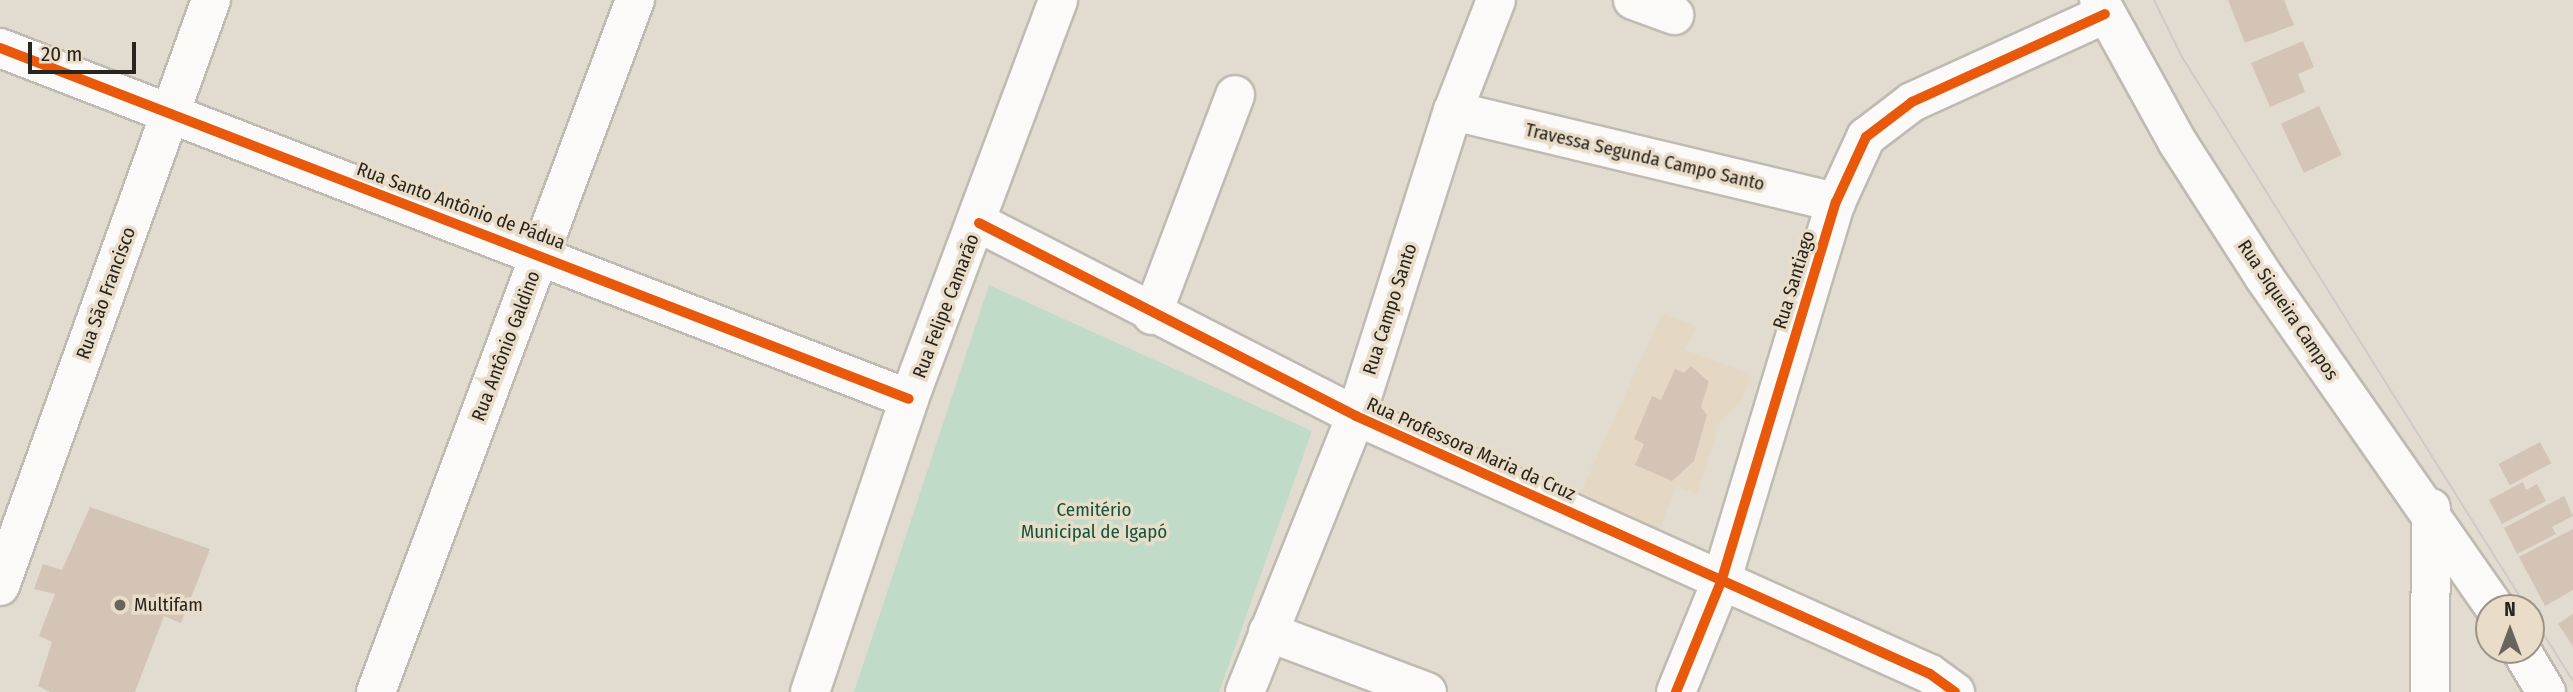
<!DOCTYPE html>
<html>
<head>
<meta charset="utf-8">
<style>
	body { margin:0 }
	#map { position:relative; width:2573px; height:692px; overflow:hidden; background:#e2dbd0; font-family:"Fira Sans Condensed",sans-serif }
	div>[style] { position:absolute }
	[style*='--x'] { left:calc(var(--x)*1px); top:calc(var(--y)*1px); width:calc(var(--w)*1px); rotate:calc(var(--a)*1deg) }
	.built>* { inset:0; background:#e4d8c4 }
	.green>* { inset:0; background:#c0dcc8 }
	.building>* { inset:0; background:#d4c4b6; transform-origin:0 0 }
	.roads { filter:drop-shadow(2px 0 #bfbab2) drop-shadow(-2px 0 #bfbab2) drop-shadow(0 2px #bfbab2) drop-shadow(0 -2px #bfbab2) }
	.minor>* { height:38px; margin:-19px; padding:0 19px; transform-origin:19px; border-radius:19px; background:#fbfaf8 }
	.tram>* { height:2px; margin:-1px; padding:0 1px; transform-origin:1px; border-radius:1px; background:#cccbc8 }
	.cycleway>* { height:10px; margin:-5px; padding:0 5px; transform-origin:5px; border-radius:5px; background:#e8590c }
	.dots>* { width:19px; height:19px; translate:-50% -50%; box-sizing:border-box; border:4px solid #e9ddc9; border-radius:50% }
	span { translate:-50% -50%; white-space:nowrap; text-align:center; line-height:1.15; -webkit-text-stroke:7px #e9ddc9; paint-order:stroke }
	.street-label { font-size:19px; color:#29251e }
	.park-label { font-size:19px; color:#10563c }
	.poi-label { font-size:19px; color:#29251e }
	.left { translate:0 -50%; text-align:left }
	.north { position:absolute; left:2475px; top:594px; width:70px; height:70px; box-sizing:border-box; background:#e9ddc9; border:2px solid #9c9385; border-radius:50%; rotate:0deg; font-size:19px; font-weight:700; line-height:28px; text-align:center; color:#29251e }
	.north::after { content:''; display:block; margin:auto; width:24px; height:32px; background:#6a655c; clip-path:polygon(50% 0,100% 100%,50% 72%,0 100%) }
	.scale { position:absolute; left:28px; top:42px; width:108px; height:32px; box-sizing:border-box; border:4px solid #29251e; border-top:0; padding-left:9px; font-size:21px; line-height:24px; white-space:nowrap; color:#29251e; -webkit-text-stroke:5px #e9ddc9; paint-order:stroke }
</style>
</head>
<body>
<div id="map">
	<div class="built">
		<div style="clip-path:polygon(1662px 313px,1697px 326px,1685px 350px,1751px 374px,1740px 404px,1721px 419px,1697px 494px,1677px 486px,1654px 543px,1575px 505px)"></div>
	</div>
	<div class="green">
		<div style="clip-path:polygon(989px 285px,1312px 431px,1219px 692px,854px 692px)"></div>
	</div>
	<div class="building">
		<div style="clip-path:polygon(2228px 0,2284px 0,2294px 25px,2245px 43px)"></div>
		<div style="clip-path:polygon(2303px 41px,2314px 67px,2298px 74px,2305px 92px,2270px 107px,2251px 63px)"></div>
		<div style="left:2319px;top:106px;width:54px;height:42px;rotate:65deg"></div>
		<div style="clip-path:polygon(1691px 366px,1709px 382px,1701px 407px,1707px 415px,1694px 461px,1672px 481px,1635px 465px,1644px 444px,1634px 439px,1652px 396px,1661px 400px,1675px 369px,1684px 373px)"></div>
		<div style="left:2540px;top:442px;width:24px;height:47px;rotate:62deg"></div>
		<div style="clip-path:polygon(2523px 482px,2526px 490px,2537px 484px,2546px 501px,2502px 524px,2489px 500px)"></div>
		<div style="clip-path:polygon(2564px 496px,2573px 516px,2552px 527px,2556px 534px,2517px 554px,2504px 528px)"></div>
		<div style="clip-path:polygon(90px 507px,210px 549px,181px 623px,164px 616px,135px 692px,50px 692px,38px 686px,52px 642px,39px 636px,55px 594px,34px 589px,43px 564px,62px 570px)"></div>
		<div style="clip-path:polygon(2573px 529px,2573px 590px,2545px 606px,2519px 557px)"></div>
		<div style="clip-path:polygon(2573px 614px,2573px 646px,2558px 624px)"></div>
	</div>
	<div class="roads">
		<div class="minor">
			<div style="--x:1633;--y:0;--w:44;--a:20.1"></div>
			<div style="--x:2099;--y:0;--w:163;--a:61.1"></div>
			<div style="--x:2178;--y:143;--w:159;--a:57.3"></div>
			<div style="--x:2264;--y:277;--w:404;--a:55.1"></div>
			<div style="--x:0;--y:48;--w:974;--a:21.11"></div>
			<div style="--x:1453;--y:111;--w:394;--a:13.4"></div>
			<div style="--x:979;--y:223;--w:424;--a:27.1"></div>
			<div style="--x:1356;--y:416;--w:629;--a:24.2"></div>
			<div style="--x:1930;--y:674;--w:31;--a:36"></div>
			<div style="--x:1152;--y:315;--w:235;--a:-69.3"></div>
			<div style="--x:0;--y:586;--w:623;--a:-70.2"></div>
			<div style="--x:1268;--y:632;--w:170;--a:20.7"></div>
			<div style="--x:2521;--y:650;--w:49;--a:59.2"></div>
			<div style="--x:376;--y:692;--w:739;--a:-69.48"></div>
			<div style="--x:810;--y:692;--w:309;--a:-71.3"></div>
			<div style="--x:909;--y:399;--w:426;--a:-69.5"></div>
			<div style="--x:1245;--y:692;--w:297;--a:-68.1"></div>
			<div style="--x:1356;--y:416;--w:320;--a:-72.4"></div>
			<div style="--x:1453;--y:111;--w:119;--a:-68.8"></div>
			<div style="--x:1676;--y:692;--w:119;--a:-67.8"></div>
			<div style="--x:1721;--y:582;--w:397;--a:-73.2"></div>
			<div style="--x:1836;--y:202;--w:72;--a:-65.2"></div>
			<div style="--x:1866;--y:137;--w:58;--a:-37.3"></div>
			<div style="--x:1912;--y:102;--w:212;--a:-24.5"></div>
			<div style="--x:2430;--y:692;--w:184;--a:-89.7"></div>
		</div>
	</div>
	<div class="tram">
		<div style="--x:2154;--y:0;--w:64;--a:63.8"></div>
		<div style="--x:2182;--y:57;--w:650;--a:57.95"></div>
		<div style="--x:2531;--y:614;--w:79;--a:57.9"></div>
	</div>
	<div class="cycleway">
		<div style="--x:0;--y:48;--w:974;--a:21.11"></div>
		<div style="--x:979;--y:223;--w:424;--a:27.1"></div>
		<div style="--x:1356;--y:416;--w:629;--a:24.2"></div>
		<div style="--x:1930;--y:674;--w:31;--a:36"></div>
		<div style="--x:1676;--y:692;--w:119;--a:-67.8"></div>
		<div style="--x:1721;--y:582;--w:397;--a:-73.2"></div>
		<div style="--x:1836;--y:202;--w:72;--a:-65.2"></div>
		<div style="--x:1866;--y:137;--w:58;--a:-37.3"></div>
		<div style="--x:1912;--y:102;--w:212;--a:-24.5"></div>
	</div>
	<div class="dots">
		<div style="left:120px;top:605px;background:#6a655c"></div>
	</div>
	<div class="street-label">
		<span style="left:1645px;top:157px;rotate:13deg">Travessa Segunda Campo Santo</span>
		<span style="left:461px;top:206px;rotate:20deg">Rua Santo Antônio de Pádua</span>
		<span style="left:1794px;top:280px;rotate:-73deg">Rua Santiago</span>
		<span style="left:106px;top:293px;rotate:-70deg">Rua São Francisco</span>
		<span style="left:946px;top:306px;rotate:-69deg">Rua Felipe Camarão</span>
		<span style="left:1390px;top:309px;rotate:-72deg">Rua Campo Santo</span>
		<span style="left:2288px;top:310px;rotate:56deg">Rua Siqueira Campos</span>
		<span style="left:506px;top:346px;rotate:-69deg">Rua Antônio Galdino</span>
		<span style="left:1471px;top:449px;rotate:24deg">Rua Professora Maria da Cruz</span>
	</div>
	<div class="park-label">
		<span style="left:1094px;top:521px">Cemitério<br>Municipal de Igapó</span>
	</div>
	<div class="poi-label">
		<span class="left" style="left:134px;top:605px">Multifam</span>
	</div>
	<div class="north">N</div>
	<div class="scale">20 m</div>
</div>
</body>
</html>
